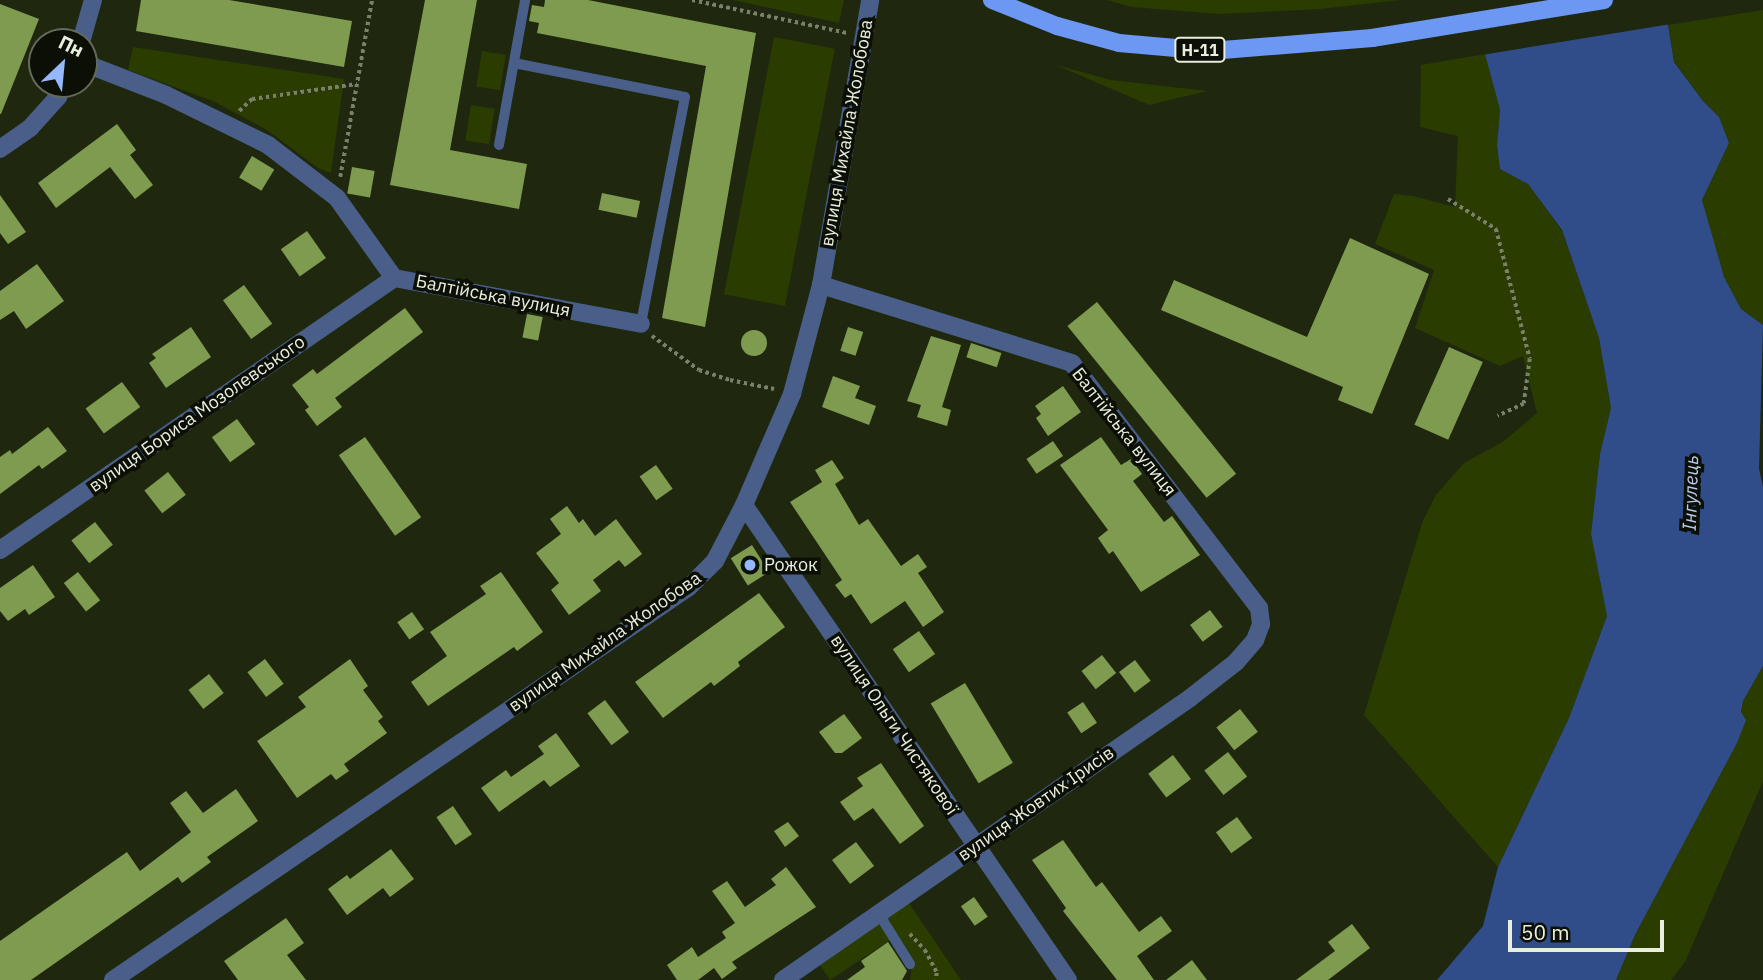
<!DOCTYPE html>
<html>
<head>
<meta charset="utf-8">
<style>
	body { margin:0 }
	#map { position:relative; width:1763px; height:980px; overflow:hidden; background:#1f280f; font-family:"IBM Plex Sans",sans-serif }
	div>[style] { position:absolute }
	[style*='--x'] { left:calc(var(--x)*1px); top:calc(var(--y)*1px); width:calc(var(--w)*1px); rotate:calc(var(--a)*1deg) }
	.green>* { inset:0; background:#2a3c00; transform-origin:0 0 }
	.water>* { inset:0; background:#304d8a }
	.pier>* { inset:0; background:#1f280f }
	.building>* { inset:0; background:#7f9b4f; transform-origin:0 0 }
	.round { border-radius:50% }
	.path>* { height:3.5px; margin-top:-1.75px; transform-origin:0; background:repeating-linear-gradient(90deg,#79816c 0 3.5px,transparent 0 7px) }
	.lane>* { height:10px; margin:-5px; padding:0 5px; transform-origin:5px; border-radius:5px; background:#495f8a }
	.street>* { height:18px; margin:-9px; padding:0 9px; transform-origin:9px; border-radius:9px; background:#495f8a }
	.primary>* { height:18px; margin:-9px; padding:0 9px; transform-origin:9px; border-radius:9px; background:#6c97f2 }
	.dots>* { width:19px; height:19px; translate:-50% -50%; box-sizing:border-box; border:4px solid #0b0f05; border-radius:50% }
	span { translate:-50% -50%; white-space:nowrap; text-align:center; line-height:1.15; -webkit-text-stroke:7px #0b0f05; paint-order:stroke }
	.shield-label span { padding:2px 5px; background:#0b0f05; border:2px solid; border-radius:5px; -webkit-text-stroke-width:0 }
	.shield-label { font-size:16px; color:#e9efdf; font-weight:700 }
	.street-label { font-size:18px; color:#e9efdf }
	.poi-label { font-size:18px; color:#e9efdf }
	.left { translate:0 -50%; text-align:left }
	.water-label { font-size:19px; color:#b9cbf0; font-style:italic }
	.north { position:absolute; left:28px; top:28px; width:70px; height:70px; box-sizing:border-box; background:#0b0f05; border:2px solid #64695c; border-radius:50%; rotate:26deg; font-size:19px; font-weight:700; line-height:28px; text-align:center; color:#e9efdf }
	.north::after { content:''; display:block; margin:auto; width:24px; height:32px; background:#94b7fd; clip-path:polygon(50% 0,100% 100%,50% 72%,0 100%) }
	.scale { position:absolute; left:1508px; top:920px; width:156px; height:32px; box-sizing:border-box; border:4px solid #e9efdf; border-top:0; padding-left:9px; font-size:21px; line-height:24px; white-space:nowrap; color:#e9efdf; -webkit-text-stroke:5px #0b0f05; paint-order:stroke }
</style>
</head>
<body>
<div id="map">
	<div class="green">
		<div style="clip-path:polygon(733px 0,844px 0,839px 23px)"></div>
		<div style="clip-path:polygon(1107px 0,1400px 0,1320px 9px,1219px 14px,1132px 7px)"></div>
		<div style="clip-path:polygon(1763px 10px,1763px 325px,1741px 309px,1724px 277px,1709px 230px,1702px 200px,1729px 143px,1719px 117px,1703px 101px,1674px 61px,1668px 25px)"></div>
		<div style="left:774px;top:37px;width:62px;height:262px;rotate:11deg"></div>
		<div style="clip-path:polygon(133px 47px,344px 79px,331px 173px,318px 168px,267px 130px,213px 101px,128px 70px)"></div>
		<div style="left:482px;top:51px;width:24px;height:36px;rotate:9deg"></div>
		<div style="clip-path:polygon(1485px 54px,1500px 110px,1497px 145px,1500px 169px,1528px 184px,1562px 231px,1599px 338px,1611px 408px,1600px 454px,1591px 534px,1607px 616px,1569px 718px,1498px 867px,1364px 715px,1422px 523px,1436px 495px,1464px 463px,1503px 442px,1537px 413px,1523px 356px,1500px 366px,1415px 328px,1434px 270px,1375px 244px,1394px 194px,1413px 196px,1455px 207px,1458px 136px,1420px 127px,1421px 65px)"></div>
		<div style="clip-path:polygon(1056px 65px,1111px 80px,1207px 91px,1149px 105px)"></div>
		<div style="left:471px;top:105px;width:24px;height:36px;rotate:9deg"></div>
		<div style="clip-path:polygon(1763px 666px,1763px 781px,1685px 962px,1671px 980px,1616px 980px,1635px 935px,1737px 743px,1743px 701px)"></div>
		<div style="clip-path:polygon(909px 903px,961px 980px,910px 980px,913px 960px,896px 936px,830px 980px,820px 965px)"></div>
	</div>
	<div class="water">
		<div style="clip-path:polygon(1658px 4px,1668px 25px,1674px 62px,1703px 101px,1719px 117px,1729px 143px,1702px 200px,1724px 277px,1741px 309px,1763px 325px,1759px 469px,1763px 487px,1763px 666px,1743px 701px,1741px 712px,1746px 720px,1737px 743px,1635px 935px,1616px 980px,1437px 980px,1483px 926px,1498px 867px,1569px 718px,1607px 616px,1591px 534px,1600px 454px,1611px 408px,1599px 338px,1562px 230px,1528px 184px,1500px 169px,1497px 145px,1500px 110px,1485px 54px)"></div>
	</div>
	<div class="pier">
		<div style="clip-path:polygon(1463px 0,1660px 0,1671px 24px,1482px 55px)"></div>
	</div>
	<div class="building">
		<div style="clip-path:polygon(141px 0,229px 0,352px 21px,344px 67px,136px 31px)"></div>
		<div style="clip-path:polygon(425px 0,477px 0,450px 150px,527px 164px,519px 209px,390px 185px)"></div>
		<div style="clip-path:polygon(545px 0,588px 0,756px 33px,705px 327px,662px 318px,706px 66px,537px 33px,539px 23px,529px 21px,532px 5px,544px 7px)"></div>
		<div style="clip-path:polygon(0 4px,39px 19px,1px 114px,0 114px)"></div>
		<div style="clip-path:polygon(117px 124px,136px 150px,130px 155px,153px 185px,135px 199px,110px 167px,56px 208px,38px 183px)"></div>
		<div style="left:252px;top:156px;width:26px;height:25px;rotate:31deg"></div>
		<div style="left:352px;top:167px;width:23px;height:27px;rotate:10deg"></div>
		<div style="left:602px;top:193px;width:39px;height:17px;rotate:12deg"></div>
		<div style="clip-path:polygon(0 195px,26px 232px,8px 244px,0 233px)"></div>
		<div style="left:307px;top:231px;width:33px;height:32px;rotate:55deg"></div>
		<div style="clip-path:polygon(1350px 238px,1429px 274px,1372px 414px,1338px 400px,1343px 387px,1161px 310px,1174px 280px,1307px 337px)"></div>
		<div style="clip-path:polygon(37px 264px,64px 301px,26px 329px,14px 311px,0 320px,0 291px)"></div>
		<div style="left:244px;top:285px;width:48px;height:26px;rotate:54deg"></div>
		<div style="left:1097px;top:302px;width:221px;height:38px;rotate:51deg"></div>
		<div style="clip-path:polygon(405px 308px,423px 332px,335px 398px,342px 407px,317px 426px,305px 410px,309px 407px,292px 385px,313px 369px,317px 374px)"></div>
		<div style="left:527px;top:314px;width:16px;height:24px;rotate:11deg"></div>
		<div style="clip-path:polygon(191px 327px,211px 357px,166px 388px,149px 363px,156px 358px,152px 354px)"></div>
		<div style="left:848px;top:327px;width:16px;height:25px;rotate:18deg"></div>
		<div class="round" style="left:741px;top:330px;width:26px;height:26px"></div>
		<div style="clip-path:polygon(931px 336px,961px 345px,942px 407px,951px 410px,947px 426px,917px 417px,921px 405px,907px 401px)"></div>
		<div style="left:971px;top:343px;width:32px;height:15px;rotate:18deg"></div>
		<div style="left:1449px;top:347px;width:37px;height:85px;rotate:24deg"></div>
		<div style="clip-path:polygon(833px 376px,860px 386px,855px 398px,876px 406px,869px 425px,822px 407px)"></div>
		<div style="left:122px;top:382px;width:31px;height:45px;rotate:54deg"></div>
		<div style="clip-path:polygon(1063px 386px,1081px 412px,1048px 436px,1036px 418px,1041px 414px,1035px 406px)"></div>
		<div style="left:237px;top:419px;width:31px;height:31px;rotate:54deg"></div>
		<div style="clip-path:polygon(48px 427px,67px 451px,42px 469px,39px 465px,0 494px,0 457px,10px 450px,12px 454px)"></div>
		<div style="left:365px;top:437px;width:98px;height:32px;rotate:55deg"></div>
		<div style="clip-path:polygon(1101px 437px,1121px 465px,1131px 459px,1142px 474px,1133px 481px,1164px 522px,1172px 516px,1200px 555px,1141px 592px,1113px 551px,1109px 554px,1098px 538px,1108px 530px,1060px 465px)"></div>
		<div style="left:1053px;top:441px;width:18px;height:32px;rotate:56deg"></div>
		<div style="clip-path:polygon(832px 460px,844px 478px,835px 484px,859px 525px,868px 519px,901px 566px,918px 554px,927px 567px,918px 573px,944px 612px,923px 627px,905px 601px,871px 624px,851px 594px,845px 598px,835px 585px,842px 580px,790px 502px,822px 482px,815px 470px)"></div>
		<div style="left:656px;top:465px;width:29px;height:20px;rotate:55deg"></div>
		<div style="left:168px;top:472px;width:29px;height:30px;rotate:52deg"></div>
		<div style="clip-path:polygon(567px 506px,579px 523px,583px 519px,595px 536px,616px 519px,642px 554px,625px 567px,619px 560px,593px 580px,601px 591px,569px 615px,551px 590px,559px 583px,536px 553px,561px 534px,550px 519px)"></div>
		<div style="left:95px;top:522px;width:29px;height:30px;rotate:52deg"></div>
		<div style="left:752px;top:545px;width:32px;height:25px;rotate:58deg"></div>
		<div style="clip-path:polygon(33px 565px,55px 597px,29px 615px,25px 609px,8px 621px,0 611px,0 588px)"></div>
		<div style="left:78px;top:572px;width:36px;height:18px;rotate:52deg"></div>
		<div style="clip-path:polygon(501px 572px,543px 632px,517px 651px,514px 647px,428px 706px,411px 682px,447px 656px,430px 632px,486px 594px,480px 586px)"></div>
		<div style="clip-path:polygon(759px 593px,785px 627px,738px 662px,740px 666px,714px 686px,711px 682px,663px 718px,635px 682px)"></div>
		<div style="left:1210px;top:610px;width:21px;height:25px;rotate:53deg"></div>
		<div style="left:412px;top:612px;width:21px;height:18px;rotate:55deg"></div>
		<div style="left:919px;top:631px;width:28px;height:32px;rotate:55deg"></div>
		<div style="left:1102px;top:655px;width:23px;height:26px;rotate:52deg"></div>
		<div style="left:265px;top:659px;width:31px;height:22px;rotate:53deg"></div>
		<div style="clip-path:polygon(350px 659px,368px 686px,363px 690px,383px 717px,378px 721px,387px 733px,344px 764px,349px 771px,336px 780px,331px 774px,297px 798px,257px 741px,306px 707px,298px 697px)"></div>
		<div style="left:1135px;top:660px;width:26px;height:20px;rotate:53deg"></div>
		<div style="left:209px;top:674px;width:24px;height:26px;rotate:52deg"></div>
		<div style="left:965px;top:683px;width:93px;height:40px;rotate:59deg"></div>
		<div style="left:605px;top:700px;width:40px;height:22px;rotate:53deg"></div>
		<div style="left:1083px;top:702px;width:25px;height:19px;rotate:56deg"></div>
		<div style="left:1240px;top:709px;width:29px;height:30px;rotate:52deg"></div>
		<div style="clip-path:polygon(844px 714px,862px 738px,842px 753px,835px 753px,819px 732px)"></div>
		<div style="clip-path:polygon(556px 733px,580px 766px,550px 787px,544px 780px,499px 812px,481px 788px,506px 770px,511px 777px,544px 754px,538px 746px)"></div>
		<div style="left:1228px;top:752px;width:31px;height:30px;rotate:52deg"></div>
		<div style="left:1173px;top:755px;width:30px;height:31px;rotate:53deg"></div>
		<div style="clip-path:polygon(881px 763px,924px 826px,900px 844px,873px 808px,854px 821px,840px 802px,863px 786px,857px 778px)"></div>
		<div style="clip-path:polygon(236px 789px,258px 821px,207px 857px,211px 862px,182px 883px,178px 877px,31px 980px,0 980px,0 941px,127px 852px,140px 871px,191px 832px,170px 803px,186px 791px,203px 813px)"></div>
		<div style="left:453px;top:806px;width:34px;height:20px;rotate:56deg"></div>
		<div style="left:1237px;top:817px;width:26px;height:26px;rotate:54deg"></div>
		<div style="clip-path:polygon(788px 822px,799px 836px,785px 847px,774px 831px)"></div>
		<div style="clip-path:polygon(1063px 840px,1096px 887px,1102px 882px,1139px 932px,1161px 916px,1172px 931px,1137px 956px,1154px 980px,1117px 980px,1063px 911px,1066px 908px,1032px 860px)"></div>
		<div style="left:856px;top:842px;width:30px;height:30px;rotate:53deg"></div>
		<div style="clip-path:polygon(391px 849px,414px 879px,390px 897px,383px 888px,347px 915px,328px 889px,347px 875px,350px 879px)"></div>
		<div style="clip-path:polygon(786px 867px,816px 907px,732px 962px,737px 968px,722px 979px,714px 968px,698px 980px,677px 980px,667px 965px,692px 947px,698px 957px,726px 938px,722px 932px,735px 923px,712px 891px,727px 881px,745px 907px,776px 885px,771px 879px)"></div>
		<div style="left:974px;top:897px;width:24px;height:16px;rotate:55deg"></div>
		<div style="clip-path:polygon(286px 918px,304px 943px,287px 955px,306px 980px,238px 980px,224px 961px)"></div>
		<div style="clip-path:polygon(1352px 924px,1370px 948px,1328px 980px,1296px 980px,1335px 951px,1328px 942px)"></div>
		<div style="clip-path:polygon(888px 942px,907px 971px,902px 980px,847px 980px,865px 967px,861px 961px)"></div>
		<div style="clip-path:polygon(1192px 960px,1207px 980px,1166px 980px)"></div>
	</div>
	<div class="path">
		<div style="--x:692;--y:0;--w:158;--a:12"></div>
		<div style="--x:239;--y:111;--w:18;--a:-43"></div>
		<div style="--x:252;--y:99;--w:106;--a:-8.1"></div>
		<div style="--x:340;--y:177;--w:180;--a:-79.8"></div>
		<div style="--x:1448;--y:199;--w:57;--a:32"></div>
		<div style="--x:1496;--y:229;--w:134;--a:75.3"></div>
		<div style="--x:1530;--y:359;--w:45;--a:97.6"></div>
		<div style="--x:1524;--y:404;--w:29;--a:155"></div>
		<div style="--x:652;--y:336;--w:58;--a:35.9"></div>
		<div style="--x:699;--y:370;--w:33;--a:18"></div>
		<div style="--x:730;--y:380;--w:45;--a:11.6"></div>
		<div style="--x:910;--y:934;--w:22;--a:47"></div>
		<div style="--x:925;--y:950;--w:26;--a:62"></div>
		<div style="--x:937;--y:973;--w:7;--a:98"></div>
	</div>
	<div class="lane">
		<div style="--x:514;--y:63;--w:174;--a:11.2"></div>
		<div style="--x:685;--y:97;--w:231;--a:101"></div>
		<div style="--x:499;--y:145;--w:147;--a:-79.8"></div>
		<div style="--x:879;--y:914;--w:59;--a:58.2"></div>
	</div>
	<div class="street">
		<div style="--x:81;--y:42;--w:44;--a:-74.1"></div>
		<div style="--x:84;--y:63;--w:88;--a:21.3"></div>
		<div style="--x:166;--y:95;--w:114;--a:26.1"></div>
		<div style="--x:268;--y:145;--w:87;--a:37.5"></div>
		<div style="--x:337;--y:198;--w:98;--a:54.5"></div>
		<div style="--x:394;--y:278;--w:251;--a:10.5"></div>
		<div style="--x:0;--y:149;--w:37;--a:-35"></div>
		<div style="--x:30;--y:128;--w:42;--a:-47.9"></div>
		<div style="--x:58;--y:97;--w:14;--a:-65"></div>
		<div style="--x:744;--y:505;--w:575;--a:55.7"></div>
		<div style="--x:0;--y:550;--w:479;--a:-34.6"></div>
		<div style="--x:113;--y:980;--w:697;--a:-34.31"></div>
		<div style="--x:689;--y:587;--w:37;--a:-45"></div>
		<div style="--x:715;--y:561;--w:63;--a:-62.6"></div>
		<div style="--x:744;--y:505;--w:121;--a:-66.6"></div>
		<div style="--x:792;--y:394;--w:113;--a:-75.1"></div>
		<div style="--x:821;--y:285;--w:289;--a:-80.2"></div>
		<div style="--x:783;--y:980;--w:495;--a:-34.7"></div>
		<div style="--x:1190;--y:698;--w:58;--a:-38"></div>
		<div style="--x:1236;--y:662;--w:29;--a:-49"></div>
		<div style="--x:1255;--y:640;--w:17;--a:-69"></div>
		<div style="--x:1261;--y:624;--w:16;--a:-97"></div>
		<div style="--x:1259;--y:608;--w:308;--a:-127.4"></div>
		<div style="--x:1072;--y:363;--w:263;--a:-162.7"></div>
	</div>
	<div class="primary">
		<div style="--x:992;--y:0;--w:70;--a:21.8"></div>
		<div style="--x:1057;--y:26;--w:64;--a:15.3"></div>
		<div style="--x:1119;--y:43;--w:91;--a:5"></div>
		<div style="--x:1210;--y:51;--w:163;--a:-4.6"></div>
		<div style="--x:1372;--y:38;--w:235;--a:-9.3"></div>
	</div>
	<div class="dots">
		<div style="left:750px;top:565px;background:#94b7fd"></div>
	</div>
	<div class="shield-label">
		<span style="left:1200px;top:50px">Н-11</span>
	</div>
	<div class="street-label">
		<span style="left:847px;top:133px;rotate:-80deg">вулиця Михайла Жолобова</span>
		<span style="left:493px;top:296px;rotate:11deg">Балтійська вулиця</span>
		<span style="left:197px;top:414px;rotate:-35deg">вулиця Бориса Мозолевського</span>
		<span style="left:1124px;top:432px;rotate:52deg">Балтійська вулиця</span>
		<span style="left:605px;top:642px;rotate:-35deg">вулиця Михайла Жолобова</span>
		<span style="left:894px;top:725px;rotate:56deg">вулиця Ольги Чистякової</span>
		<span style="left:1036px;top:804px;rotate:-35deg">вулиця Жовтих Ірисів</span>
	</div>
	<div class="poi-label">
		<span class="left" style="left:764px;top:565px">Рожок</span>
	</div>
	<div class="water-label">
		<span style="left:1691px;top:493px;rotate:-88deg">Інгулець</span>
	</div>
	<div class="north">Пн</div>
	<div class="scale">50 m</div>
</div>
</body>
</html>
